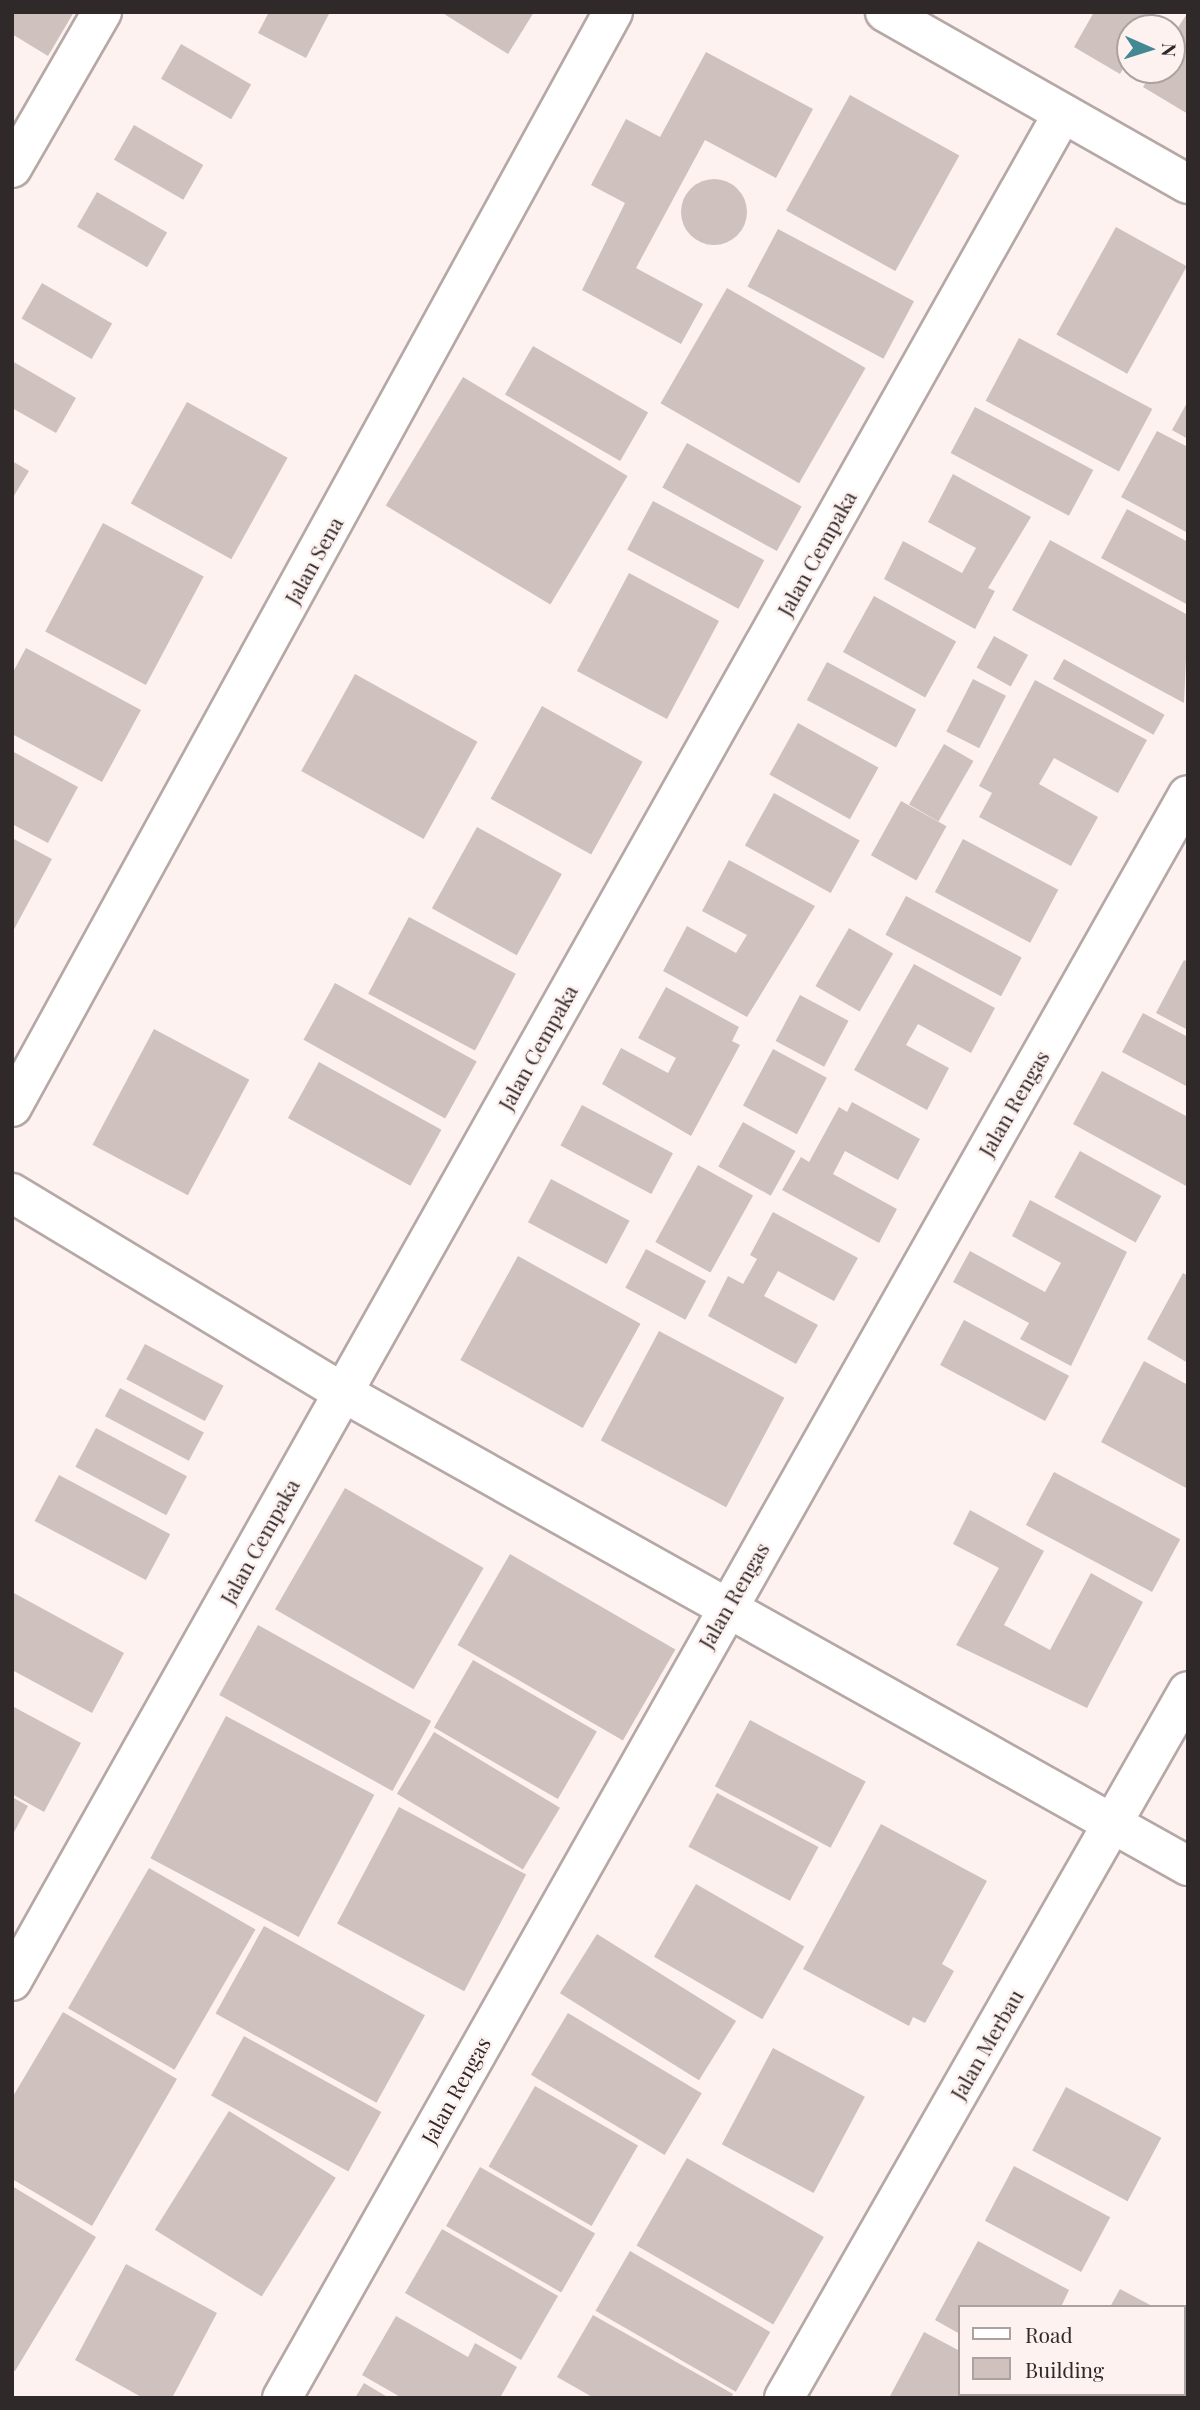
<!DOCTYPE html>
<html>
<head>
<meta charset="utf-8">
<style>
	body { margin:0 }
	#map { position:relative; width:1200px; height:2410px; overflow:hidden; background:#fef2f0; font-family:"Playfair Display",serif }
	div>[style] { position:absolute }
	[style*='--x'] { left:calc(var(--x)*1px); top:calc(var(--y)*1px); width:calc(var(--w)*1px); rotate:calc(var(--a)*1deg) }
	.building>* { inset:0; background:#cec1be; transform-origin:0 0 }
	.round { border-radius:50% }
	.roads { filter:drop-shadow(2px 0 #b5a8a5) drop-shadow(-2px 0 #b5a8a5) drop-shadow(0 2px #b5a8a5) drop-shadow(0 -2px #b5a8a5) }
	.street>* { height:38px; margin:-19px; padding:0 19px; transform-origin:19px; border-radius:19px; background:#fff }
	span { translate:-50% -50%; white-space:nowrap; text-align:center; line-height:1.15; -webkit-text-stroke:5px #fef2f0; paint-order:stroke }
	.street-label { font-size:21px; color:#2f2a29 }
	.frame { position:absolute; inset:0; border:14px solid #2f2a29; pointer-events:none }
	.legend { position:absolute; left:958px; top:2305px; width:228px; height:91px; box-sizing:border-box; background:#fef2f0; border:2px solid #aba2a0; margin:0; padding:9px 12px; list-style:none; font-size:21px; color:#2f2a29 }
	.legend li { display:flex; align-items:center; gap:14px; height:35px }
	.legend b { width:35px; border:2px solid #aba2a0 }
	.north { position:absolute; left:1116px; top:14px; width:70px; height:70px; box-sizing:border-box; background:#fef2f0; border:2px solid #aba2a0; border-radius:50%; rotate:93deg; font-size:19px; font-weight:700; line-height:28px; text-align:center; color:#2f2a29 }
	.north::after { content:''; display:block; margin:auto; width:24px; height:32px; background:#438993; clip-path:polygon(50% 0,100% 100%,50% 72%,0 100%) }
</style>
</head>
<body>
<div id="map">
	<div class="building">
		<div style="clip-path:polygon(12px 12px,74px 12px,48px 56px,12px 34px)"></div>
		<div style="clip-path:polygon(269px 12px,330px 12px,306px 58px,258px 33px)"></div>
		<div style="clip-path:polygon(441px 12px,534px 12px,508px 54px)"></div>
		<div style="clip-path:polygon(1094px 12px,1156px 12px,1147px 28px,1130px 28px,1130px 57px,1120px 74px,1074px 47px)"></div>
		<div style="clip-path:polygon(1188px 12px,1188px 114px,1143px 87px,1153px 70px,1172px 70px,1172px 37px)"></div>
		<div style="left:181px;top:44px;width:81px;height:40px;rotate:30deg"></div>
		<div style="clip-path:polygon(706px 52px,813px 109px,776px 178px,705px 140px,636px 268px,703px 304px,681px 344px,582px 290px,625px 203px,591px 185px,626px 119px,660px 137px)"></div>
		<div style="left:850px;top:95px;width:125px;height:132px;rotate:29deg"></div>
		<div style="left:134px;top:125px;width:80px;height:40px;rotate:30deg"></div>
		<div class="round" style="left:681px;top:179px;width:66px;height:66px"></div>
		<div style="left:97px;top:192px;width:81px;height:40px;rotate:30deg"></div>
		<div style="left:1116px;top:227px;width:81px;height:123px;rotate:29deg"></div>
		<div style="left:778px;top:229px;width:154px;height:65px;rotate:28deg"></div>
		<div style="left:42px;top:283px;width:81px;height:41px;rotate:30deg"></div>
		<div style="left:727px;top:288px;width:160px;height:133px;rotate:30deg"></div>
		<div style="left:1019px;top:338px;width:151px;height:71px;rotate:28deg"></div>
		<div style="left:533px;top:346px;width:133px;height:56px;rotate:30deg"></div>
		<div style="clip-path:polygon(12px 361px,76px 398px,56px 433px,12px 408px)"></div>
		<div style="left:463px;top:377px;width:192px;height:150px;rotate:31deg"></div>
		<div style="clip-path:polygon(1188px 401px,1188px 439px,1172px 430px)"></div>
		<div style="left:187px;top:402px;width:115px;height:116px;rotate:29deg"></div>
		<div style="left:975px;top:407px;width:134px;height:52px;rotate:28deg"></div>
		<div style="clip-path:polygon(1157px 431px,1188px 447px,1188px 533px,1121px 497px)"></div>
		<div style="left:687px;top:443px;width:131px;height:51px;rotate:29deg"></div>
		<div style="clip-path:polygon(12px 461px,29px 471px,12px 499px)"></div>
		<div style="clip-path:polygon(953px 474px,1031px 517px,988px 588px,995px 591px,975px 629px,884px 579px,903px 541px,962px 573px,976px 548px,928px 522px)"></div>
		<div style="left:653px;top:501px;width:126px;height:55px;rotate:28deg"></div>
		<div style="clip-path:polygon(1127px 509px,1188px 542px,1188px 605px,1101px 558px)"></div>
		<div style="left:103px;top:523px;width:114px;height:123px;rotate:28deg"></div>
		<div style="clip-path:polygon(1050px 540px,1188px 615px,1184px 703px,1012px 610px)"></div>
		<div style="left:629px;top:573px;width:102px;height:111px;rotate:28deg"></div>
		<div style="left:874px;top:596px;width:94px;height:64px;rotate:29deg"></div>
		<div style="left:994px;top:636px;width:39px;height:36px;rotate:29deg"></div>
		<div style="clip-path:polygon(26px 648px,141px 710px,102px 782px,12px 734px,12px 674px)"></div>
		<div style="left:1064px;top:659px;width:115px;height:23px;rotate:29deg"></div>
		<div style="left:827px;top:662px;width:101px;height:43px;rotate:28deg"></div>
		<div style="left:355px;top:674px;width:140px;height:111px;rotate:29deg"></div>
		<div style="left:973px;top:679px;width:37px;height:59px;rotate:27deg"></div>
		<div style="clip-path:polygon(1035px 680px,1147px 740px,1118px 793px,1054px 758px,1039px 784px,1098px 817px,1071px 866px,979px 817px,992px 793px,979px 786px)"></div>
		<div style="left:542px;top:706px;width:115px;height:106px;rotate:29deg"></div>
		<div style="left:798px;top:723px;width:92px;height:59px;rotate:29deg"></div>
		<div style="left:944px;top:744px;width:34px;height:70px;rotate:30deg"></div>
		<div style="clip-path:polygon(12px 751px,78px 787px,48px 843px,12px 824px)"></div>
		<div style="left:774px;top:793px;width:98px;height:60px;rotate:29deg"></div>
		<div style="left:901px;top:801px;width:52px;height:62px;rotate:29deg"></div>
		<div style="left:477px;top:827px;width:97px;height:93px;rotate:29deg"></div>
		<div style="clip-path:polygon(12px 838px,52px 859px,12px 933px)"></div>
		<div style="left:963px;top:839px;width:108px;height:60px;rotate:28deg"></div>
		<div style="clip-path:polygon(729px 860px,815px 906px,747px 1017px,663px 971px,687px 926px,736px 953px,747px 935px,702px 911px)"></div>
		<div style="left:906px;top:896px;width:131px;height:44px;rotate:28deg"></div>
		<div style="left:409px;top:917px;width:121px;height:87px;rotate:28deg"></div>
		<div style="left:849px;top:928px;width:51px;height:67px;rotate:30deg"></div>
		<div style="clip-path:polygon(1184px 960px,1188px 962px,1188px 1030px,1156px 1013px)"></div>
		<div style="clip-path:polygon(914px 964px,995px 1008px,971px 1053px,918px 1024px,906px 1045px,949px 1068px,927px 1110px,854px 1070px)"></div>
		<div style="left:335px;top:983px;width:162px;height:65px;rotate:29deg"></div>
		<div style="clip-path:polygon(666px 987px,739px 1027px,732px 1041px,740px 1045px,691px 1136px,602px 1084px,621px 1048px,668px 1073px,676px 1058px,638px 1038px)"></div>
		<div style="left:800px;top:995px;width:55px;height:52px;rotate:28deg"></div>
		<div style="clip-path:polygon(1143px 1013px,1188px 1037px,1188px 1087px,1122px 1052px)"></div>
		<div style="left:154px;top:1029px;width:108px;height:131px;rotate:28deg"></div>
		<div style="left:773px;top:1049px;width:61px;height:64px;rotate:28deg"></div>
		<div style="left:319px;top:1062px;width:140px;height:64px;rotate:29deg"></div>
		<div style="clip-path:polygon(1102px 1071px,1188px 1117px,1188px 1187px,1073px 1124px)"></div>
		<div style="clip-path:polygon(852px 1102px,920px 1139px,898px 1180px,845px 1151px,833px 1174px,897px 1209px,879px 1243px,782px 1190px,801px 1157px,809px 1162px,839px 1107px,847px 1112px)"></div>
		<div style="left:582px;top:1105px;width:103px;height:46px;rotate:28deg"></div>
		<div style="left:743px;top:1122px;width:60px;height:51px;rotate:29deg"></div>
		<div style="left:1080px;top:1151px;width:93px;height:53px;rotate:29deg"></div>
		<div style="left:698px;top:1165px;width:63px;height:88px;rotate:29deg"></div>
		<div style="left:551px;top:1179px;width:89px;height:49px;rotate:28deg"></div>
		<div style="clip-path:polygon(1030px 1200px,1127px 1252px,1071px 1366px,1020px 1339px,1029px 1323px,953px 1282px,970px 1251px,1045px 1292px,1061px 1263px,1012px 1236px)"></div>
		<div style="clip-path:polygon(773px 1212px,858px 1258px,834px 1301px,778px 1271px,764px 1296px,818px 1325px,796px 1364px,708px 1316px,728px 1276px,743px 1284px,757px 1259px,750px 1255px)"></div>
		<div style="left:646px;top:1249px;width:68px;height:44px;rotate:28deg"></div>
		<div style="left:518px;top:1256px;width:140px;height:119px;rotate:29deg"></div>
		<div style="clip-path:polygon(1183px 1273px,1188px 1276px,1188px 1363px,1147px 1339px)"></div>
		<div style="left:964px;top:1320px;width:119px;height:51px;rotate:28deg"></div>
		<div style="left:659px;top:1331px;width:142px;height:124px;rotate:28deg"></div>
		<div style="left:145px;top:1344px;width:89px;height:40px;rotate:28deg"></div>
		<div style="clip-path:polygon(1144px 1361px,1188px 1385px,1188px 1489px,1101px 1442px)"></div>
		<div style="left:120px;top:1388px;width:95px;height:32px;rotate:28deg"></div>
		<div style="left:96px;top:1428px;width:103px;height:44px;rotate:28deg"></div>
		<div style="left:1054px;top:1472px;width:143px;height:60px;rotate:28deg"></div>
		<div style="left:59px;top:1475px;width:126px;height:52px;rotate:28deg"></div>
		<div style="left:345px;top:1488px;width:160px;height:140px;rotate:30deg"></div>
		<div style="clip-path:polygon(970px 1510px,1044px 1551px,1004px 1625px,1050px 1650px,1091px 1573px,1143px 1602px,1087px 1708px,956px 1645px,999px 1568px,953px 1544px)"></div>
		<div style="left:510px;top:1554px;width:191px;height:105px;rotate:30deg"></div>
		<div style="clip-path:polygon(12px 1592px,124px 1653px,92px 1713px,12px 1670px)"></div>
		<div style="left:258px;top:1625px;width:198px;height:80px;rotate:29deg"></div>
		<div style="left:473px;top:1660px;width:143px;height:78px;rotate:30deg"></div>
		<div style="clip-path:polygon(12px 1706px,81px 1743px,44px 1812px,12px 1794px)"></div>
		<div style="left:226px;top:1716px;width:168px;height:161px;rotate:28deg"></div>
		<div style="left:750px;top:1720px;width:131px;height:75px;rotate:28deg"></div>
		<div style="left:434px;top:1732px;width:147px;height:72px;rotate:31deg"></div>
		<div style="left:717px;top:1793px;width:115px;height:61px;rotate:28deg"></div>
		<div style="clip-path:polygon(12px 1797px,28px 1806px,12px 1836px)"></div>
		<div style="left:399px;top:1807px;width:144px;height:132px;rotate:28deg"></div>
		<div style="clip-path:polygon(881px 1824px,987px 1881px,942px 1964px,954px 1971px,925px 2023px,913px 2017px,909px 2026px,803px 1969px)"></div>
		<div style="left:149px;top:1868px;width:123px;height:162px;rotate:30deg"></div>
		<div style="left:696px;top:1884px;width:125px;height:84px;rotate:30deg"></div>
		<div style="left:264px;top:1926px;width:184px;height:100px;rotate:29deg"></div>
		<div style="left:597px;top:1934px;width:164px;height:70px;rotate:32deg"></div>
		<div style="clip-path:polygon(63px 2012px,177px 2079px,92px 2226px,12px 2179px,12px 2098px)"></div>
		<div style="left:568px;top:2013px;width:156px;height:72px;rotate:31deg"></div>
		<div style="left:244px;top:2036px;width:157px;height:68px;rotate:29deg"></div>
		<div style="left:773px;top:2048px;width:104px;height:109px;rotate:28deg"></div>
		<div style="left:535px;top:2086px;width:119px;height:93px;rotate:30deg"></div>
		<div style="left:1066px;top:2087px;width:108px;height:72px;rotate:28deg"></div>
		<div style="left:229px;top:2111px;width:126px;height:140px;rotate:32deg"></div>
		<div style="left:687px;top:2158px;width:158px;height:101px;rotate:30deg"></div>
		<div style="left:1014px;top:2166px;width:109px;height:62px;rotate:28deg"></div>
		<div style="left:480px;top:2167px;width:133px;height:68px;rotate:30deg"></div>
		<div style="clip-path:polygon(12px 2186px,96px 2237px,15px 2371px,12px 2370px)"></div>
		<div style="left:442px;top:2229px;width:134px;height:74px;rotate:30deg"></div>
		<div style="clip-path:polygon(978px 2241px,1069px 2290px,1061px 2307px,960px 2307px,960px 2334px,935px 2320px)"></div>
		<div style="left:630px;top:2251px;width:162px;height:69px;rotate:30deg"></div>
		<div style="clip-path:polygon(126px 2264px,217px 2313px,172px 2398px,143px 2398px,75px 2360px)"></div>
		<div style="clip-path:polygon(1120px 2289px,1154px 2307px,1110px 2307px)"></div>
		<div style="clip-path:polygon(593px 2315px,733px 2394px,731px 2398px,594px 2398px,557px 2377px)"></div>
		<div style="clip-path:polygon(396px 2316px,468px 2357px,475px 2343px,517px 2367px,500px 2398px,402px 2398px,362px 2375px)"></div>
		<div style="clip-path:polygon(1184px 2323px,1188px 2398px,1061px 2398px,1184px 2394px)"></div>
		<div style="clip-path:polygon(924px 2332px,960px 2351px,960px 2394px,999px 2398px,889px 2398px)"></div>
		<div style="clip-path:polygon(364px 2383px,389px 2398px,355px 2398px)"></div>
	</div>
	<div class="roads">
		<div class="street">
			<div style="--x:885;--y:12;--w:348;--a:29.6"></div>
			<div style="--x:12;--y:168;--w:180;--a:-60"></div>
			<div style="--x:12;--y:1107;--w:1249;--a:-61.24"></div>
			<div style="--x:12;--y:1193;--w:385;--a:31.1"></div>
			<div style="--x:342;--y:1392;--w:970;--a:29.26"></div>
			<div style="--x:12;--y:1981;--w:2143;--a:-60.64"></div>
			<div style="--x:282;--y:2398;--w:1841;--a:-60.53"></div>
			<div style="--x:784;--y:2398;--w:814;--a:-60.26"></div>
		</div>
	</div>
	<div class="street-label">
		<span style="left:816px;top:553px;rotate:-61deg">Jalan Cempaka</span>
		<span style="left:313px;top:560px;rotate:-61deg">Jalan Sena</span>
		<span style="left:537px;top:1047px;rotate:-61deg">Jalan Cempaka</span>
		<span style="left:1013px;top:1103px;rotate:-60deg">Jalan Rengas</span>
		<span style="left:259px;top:1541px;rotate:-61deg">Jalan Cempaka</span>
		<span style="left:733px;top:1595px;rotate:-60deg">Jalan Rengas</span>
		<span style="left:986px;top:2044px;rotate:-60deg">Jalan Merbau</span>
		<span style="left:455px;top:2090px;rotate:-61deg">Jalan Rengas</span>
	</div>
	<div class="frame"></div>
	<ul class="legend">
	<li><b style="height:9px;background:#fff"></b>Road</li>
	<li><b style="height:19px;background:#cec1be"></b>Building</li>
	</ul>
	<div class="north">N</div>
</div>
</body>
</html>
